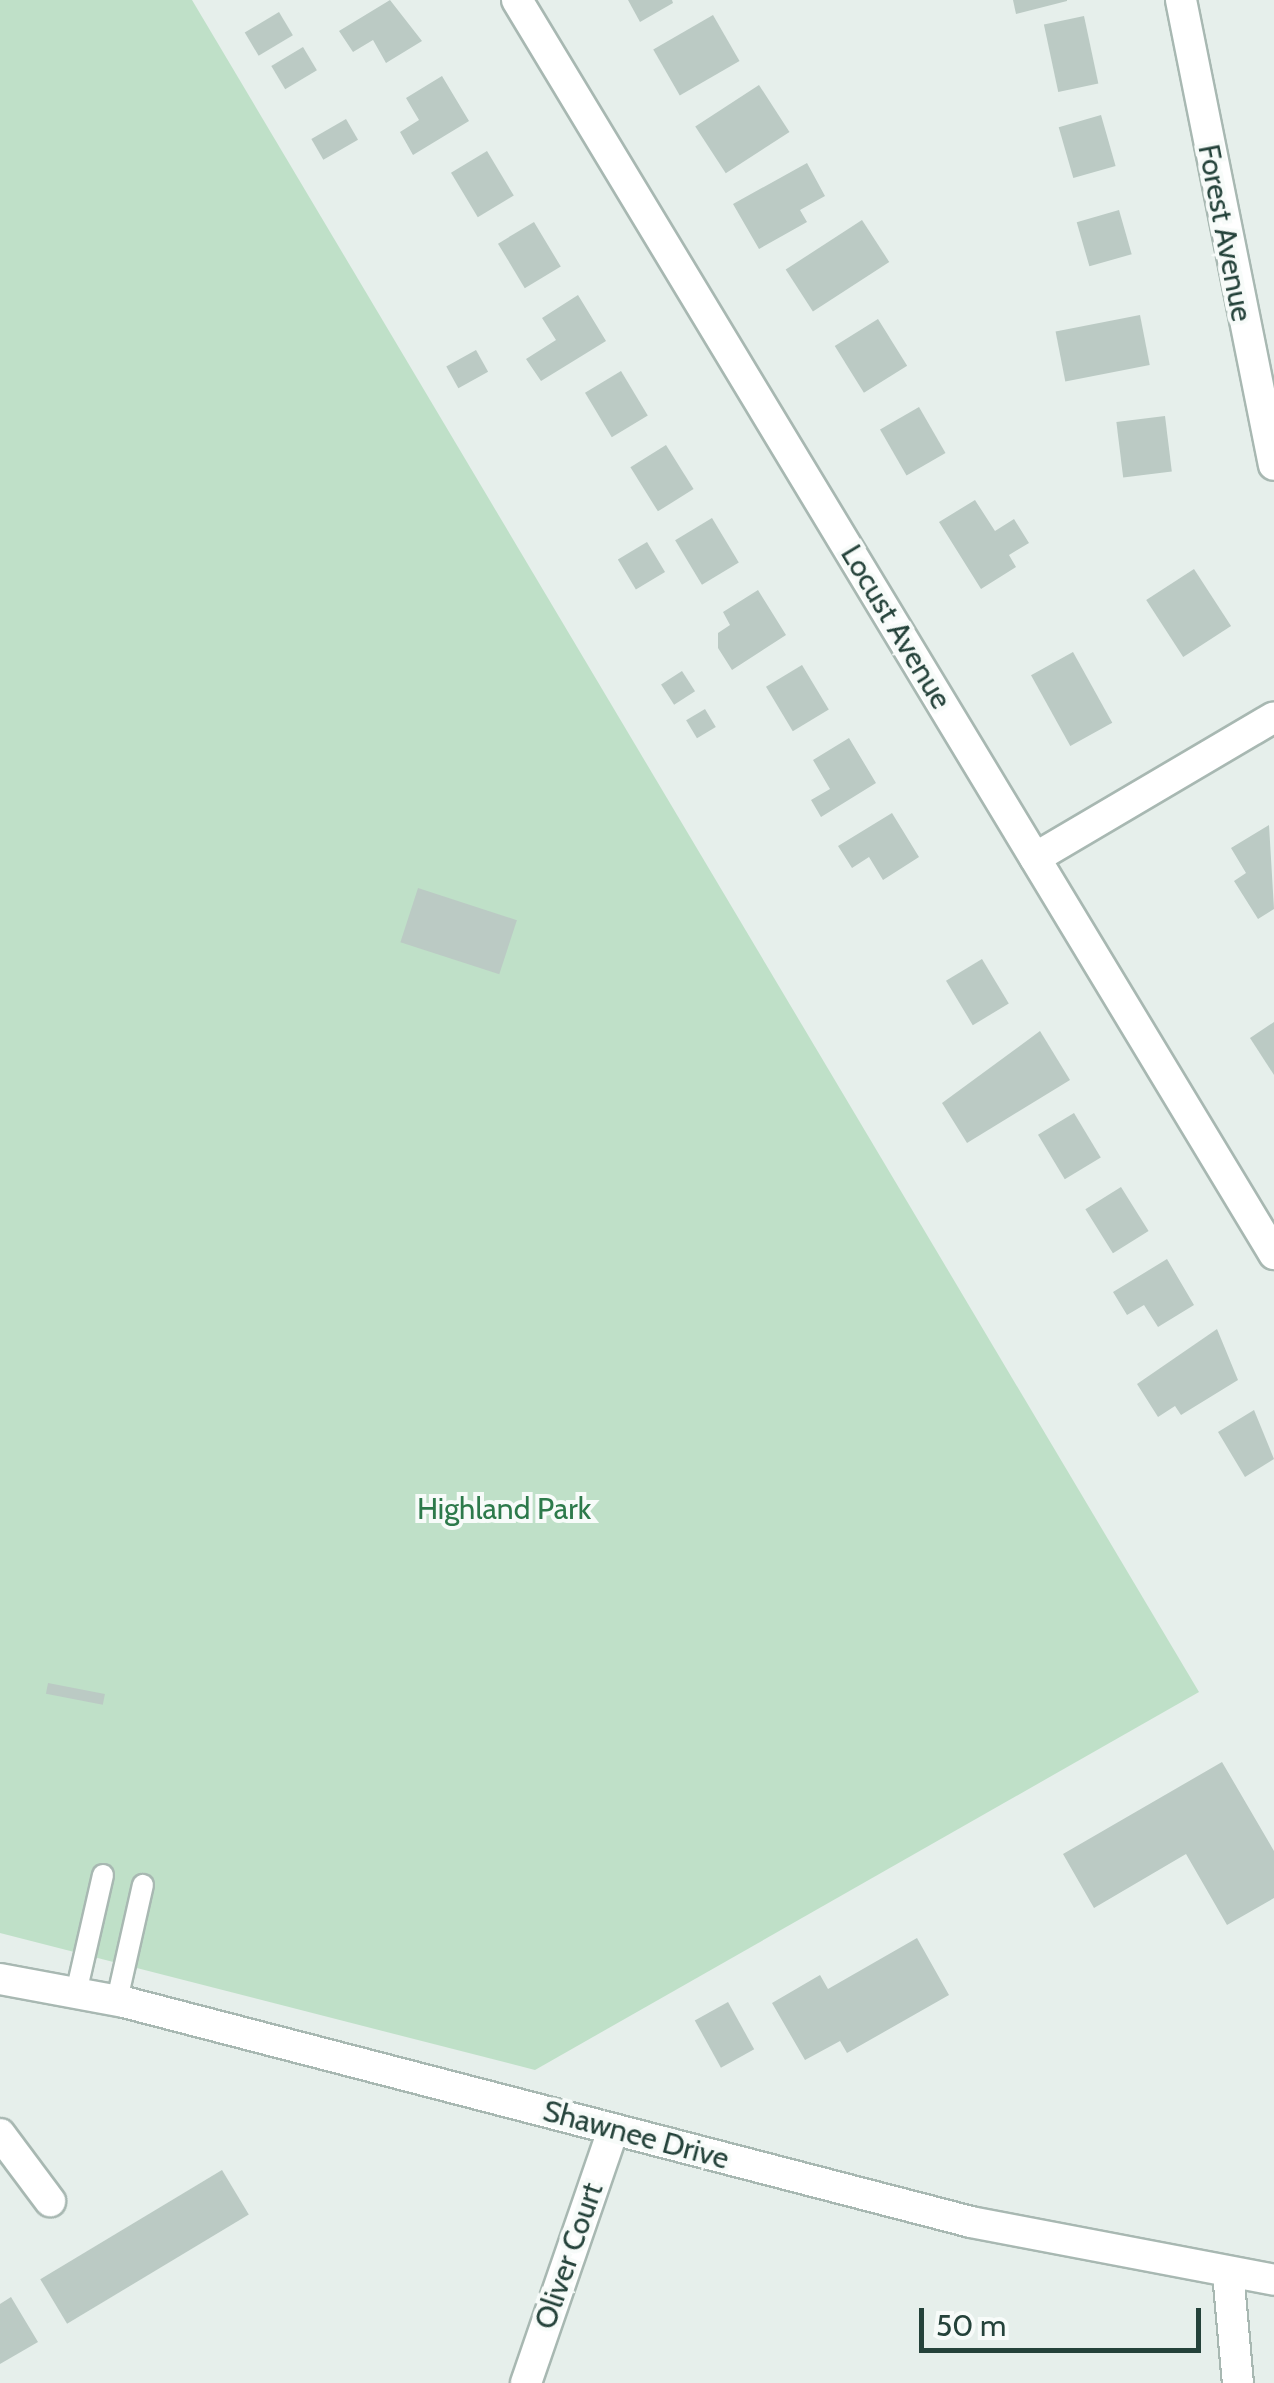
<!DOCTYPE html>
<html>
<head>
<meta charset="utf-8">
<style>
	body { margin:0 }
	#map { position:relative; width:1274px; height:2383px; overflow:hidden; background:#e6efeb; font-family:Cabin,sans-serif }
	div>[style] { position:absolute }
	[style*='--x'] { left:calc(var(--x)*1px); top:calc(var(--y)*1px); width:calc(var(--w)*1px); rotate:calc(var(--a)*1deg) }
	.green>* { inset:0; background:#bfe0c8 }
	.building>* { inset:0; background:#bbcac4; transform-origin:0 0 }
	.roads { filter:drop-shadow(2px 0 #a8b8b2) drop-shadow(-2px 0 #a8b8b2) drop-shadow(0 2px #a8b8b2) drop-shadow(0 -2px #a8b8b2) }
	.service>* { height:20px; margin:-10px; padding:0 10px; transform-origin:10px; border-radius:10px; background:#fff }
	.minor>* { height:30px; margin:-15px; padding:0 15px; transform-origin:15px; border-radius:15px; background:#fff }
	.secondary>* { height:30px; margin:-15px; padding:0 15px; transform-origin:15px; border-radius:15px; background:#fff }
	span { translate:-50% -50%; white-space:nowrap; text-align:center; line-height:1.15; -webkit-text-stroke:8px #f7fbf9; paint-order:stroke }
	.street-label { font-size:30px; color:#24423a }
	.park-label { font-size:30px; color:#2d7a4b }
	.scale { position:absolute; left:919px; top:2308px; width:282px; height:45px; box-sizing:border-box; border:5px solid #24423a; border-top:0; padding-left:12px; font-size:30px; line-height:35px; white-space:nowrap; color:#24423a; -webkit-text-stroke:8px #f7fbf9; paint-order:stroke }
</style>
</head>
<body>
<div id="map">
	<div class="green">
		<div style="clip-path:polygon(0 0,192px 0,1199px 1692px,535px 2070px,0 1933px)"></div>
	</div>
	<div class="building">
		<div style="clip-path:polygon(390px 0,422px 41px,386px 63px,373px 40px,353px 52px,339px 31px)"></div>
		<div style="clip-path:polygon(628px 0,672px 0,673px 3px,640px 22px)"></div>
		<div style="clip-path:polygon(1013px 0,1067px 0,1067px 1px,1016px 14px)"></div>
		<div style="left:279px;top:12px;width:27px;height:40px;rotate:59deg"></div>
		<div style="left:713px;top:15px;width:53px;height:69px;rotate:60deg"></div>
		<div style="left:1084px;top:16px;width:69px;height:41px;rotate:78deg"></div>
		<div style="left:303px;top:47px;width:27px;height:37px;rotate:59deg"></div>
		<div style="clip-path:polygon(442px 76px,469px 121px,413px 155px,400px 132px,419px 120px,406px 98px)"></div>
		<div style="left:759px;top:85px;width:56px;height:76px;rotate:57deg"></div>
		<div style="left:1101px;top:115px;width:53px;height:44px;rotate:74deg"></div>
		<div style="left:346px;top:119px;width:24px;height:40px;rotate:60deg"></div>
		<div style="left:487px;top:151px;width:52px;height:42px;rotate:59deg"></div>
		<div style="clip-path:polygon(807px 163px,825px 196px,800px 210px,807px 222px,759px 249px,733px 204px)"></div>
		<div style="left:1119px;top:210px;width:46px;height:44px;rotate:74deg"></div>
		<div style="left:862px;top:220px;width:50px;height:91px;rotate:57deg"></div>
		<div style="left:534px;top:222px;width:52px;height:42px;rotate:59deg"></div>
		<div style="clip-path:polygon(578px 295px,606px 341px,541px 381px,526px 359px,556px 340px,542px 318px)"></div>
		<div style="left:1140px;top:315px;width:51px;height:86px;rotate:79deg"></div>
		<div style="left:878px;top:319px;width:55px;height:51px;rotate:58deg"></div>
		<div style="left:476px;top:350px;width:25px;height:34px;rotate:61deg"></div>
		<div style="left:621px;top:371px;width:52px;height:42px;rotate:59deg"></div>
		<div style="left:919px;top:407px;width:53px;height:45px;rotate:60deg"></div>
		<div style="left:1165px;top:416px;width:56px;height:49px;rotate:83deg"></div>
		<div style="left:666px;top:445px;width:52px;height:42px;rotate:58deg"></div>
		<div style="clip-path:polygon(975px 500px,995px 531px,1014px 519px,1029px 543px,1009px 555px,1016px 567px,981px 589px,939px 522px)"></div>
		<div style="left:712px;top:518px;width:52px;height:43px;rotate:59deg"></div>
		<div style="left:647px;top:542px;width:35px;height:34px;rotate:59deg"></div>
		<div style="left:1194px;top:569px;width:68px;height:57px;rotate:57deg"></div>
		<div style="clip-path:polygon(758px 590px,786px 635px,732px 670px,718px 648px,718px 633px,730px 625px,723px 612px)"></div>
		<div style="left:1073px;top:652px;width:81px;height:48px;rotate:61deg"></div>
		<div style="left:802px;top:665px;width:52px;height:42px;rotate:59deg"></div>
		<div style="left:682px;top:671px;width:24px;height:25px;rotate:57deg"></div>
		<div style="left:705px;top:709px;width:21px;height:22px;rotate:59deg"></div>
		<div style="clip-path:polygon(849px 738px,876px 783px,821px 817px,811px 800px,830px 789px,813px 760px)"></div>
		<div style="clip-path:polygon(892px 813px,919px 857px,883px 880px,869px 857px,852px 868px,838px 846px)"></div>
		<div style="clip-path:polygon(1269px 825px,1274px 909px,1258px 919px,1234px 881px,1246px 873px,1231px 848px)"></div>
		<div style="left:418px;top:888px;width:104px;height:57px;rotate:18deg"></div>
		<div style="left:982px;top:959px;width:52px;height:42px;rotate:59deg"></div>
		<div style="clip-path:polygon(1274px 1022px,1274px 1075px,1250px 1038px)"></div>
		<div style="clip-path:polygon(1040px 1031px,1070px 1080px,967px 1143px,942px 1103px)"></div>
		<div style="left:1074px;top:1113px;width:52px;height:42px;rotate:59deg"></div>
		<div style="left:1121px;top:1187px;width:52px;height:42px;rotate:58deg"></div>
		<div style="clip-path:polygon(1167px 1259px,1194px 1305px,1158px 1327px,1144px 1305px,1127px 1315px,1113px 1292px)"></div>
		<div style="clip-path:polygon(1217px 1329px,1238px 1380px,1181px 1415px,1175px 1406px,1158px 1417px,1137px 1384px)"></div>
		<div style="clip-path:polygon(1254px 1410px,1274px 1459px,1245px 1477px,1218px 1432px)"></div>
		<div style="left:48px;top:1683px;width:58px;height:11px;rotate:11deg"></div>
		<div style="clip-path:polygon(1222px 1762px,1274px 1851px,1274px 1898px,1227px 1925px,1186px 1854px,1094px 1908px,1063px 1854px)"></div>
		<div style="clip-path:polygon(917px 1938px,949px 1995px,847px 2053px,840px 2041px,805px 2060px,772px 2003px,820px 1975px,828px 1989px)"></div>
		<div style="left:728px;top:2002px;width:54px;height:38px;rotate:61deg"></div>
		<div style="left:222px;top:2170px;width:52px;height:212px;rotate:59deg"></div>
		<div style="clip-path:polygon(11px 2297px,38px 2342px,0 2364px,0 2304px)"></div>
	</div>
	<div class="roads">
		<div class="service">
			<div style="--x:76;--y:1993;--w:121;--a:-77.1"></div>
			<div style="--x:117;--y:2000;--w:118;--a:-77.3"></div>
		</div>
		<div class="minor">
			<div style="--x:517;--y:0;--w:1465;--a:58.88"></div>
			<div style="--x:1181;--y:0;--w:474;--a:78.7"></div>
			<div style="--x:1035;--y:858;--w:277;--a:-30.5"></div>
			<div style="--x:0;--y:2134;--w:84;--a:53.3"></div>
			<div style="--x:1228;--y:2272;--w:111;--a:84.9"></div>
			<div style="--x:526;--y:2383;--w:268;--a:-71"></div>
		</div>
		<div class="secondary">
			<div style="--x:0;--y:1979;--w:126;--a:10.5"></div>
			<div style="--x:124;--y:2002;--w:875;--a:14.56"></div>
			<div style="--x:971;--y:2222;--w:309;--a:10.8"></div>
		</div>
	</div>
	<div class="street-label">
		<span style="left:1225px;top:233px;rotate:79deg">Forest Avenue</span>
		<span style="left:896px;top:627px;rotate:59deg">Locust Avenue</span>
		<span style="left:636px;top:2135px;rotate:15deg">Shawnee Drive</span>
		<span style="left:569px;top:2256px;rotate:-71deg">Oliver Court</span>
	</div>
	<div class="park-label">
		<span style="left:504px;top:1509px">Highland Park</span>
	</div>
	<div class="scale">50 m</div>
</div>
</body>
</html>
